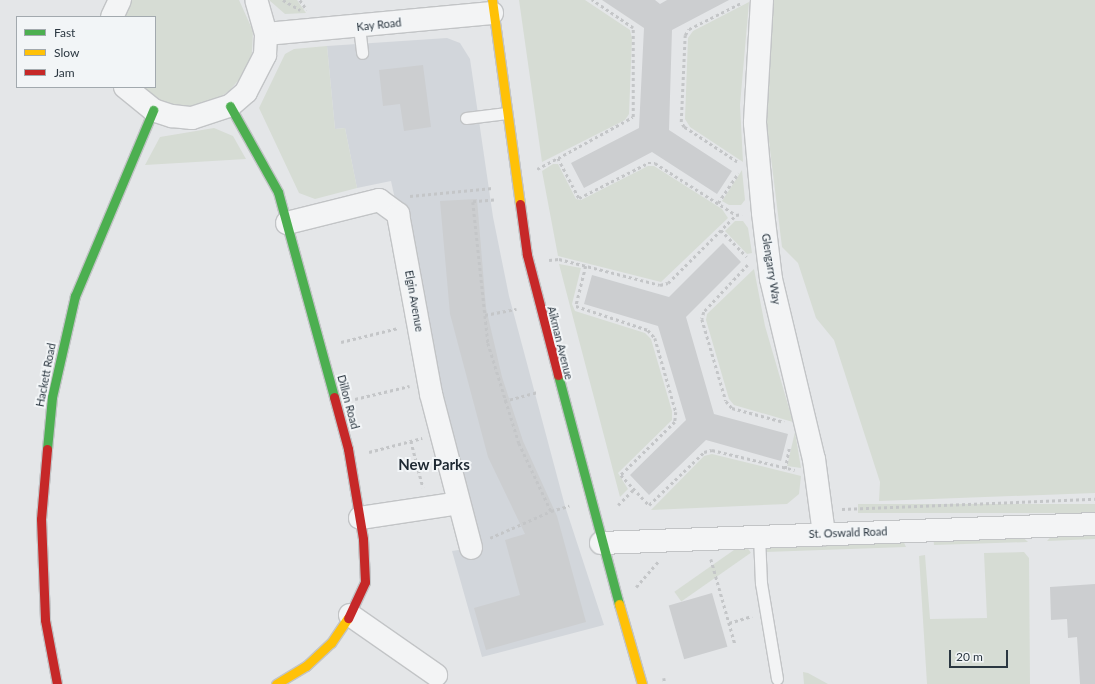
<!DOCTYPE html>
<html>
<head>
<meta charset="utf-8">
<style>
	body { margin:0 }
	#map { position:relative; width:1095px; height:684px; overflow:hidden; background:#e4e6e8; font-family:Lato,sans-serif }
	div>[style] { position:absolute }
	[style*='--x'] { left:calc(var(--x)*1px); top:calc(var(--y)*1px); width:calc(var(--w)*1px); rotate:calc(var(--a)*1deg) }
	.built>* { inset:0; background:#d2d6db }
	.green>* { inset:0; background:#d6dcd4; transform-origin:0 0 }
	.building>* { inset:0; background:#ccced0; transform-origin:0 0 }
	.path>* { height:2.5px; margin-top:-1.25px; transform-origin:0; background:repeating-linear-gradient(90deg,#c4c6c8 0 3px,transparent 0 6px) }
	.roads { filter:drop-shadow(1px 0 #c2c4c6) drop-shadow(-1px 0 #c2c4c6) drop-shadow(0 1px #c2c4c6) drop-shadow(0 -1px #c2c4c6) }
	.lane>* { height:11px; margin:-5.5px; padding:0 5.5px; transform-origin:5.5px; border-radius:5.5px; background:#f3f4f5 }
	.street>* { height:22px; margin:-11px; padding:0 11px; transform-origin:11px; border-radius:11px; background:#f3f4f5 }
	.fast>* { height:9px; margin:-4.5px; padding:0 4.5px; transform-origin:4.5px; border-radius:4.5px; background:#4caf50 }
	.slow>* { height:9px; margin:-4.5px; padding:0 4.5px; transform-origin:4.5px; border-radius:4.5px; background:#ffc107 }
	.jam>* { height:9px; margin:-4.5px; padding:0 4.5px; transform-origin:4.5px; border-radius:4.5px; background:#c62828 }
	span { translate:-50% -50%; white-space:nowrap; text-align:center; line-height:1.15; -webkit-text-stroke:4px #f2f5f7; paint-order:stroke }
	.street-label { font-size:11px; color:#2b3741 }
	.district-label { font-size:15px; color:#1d2832; font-weight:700 }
	.legend { position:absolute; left:16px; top:16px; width:140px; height:72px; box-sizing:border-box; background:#f2f5f7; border:1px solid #a2a9ae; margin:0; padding:5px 7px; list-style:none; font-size:12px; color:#2b3741 }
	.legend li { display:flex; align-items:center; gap:8px; height:20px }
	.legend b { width:20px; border:1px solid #a2a9ae }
	.scale { position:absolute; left:949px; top:650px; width:59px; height:18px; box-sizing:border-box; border:2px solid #2b3741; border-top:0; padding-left:5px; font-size:12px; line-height:14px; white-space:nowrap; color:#2b3741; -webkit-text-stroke:3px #f2f5f7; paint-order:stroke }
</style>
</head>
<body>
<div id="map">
	<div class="built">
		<div style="clip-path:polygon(447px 38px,460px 43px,470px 59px,493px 217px,509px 296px,565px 506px,604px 625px,482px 657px,452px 551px,471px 548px,391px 181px,357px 188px,345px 128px,335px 129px,327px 46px)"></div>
	</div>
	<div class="green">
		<div style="clip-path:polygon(132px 0,239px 0,253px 31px,252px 53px,244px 74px,229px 91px,211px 103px,189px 107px,167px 105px,147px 95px,139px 87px,155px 87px,155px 17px,123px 17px)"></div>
		<div style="clip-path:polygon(269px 0,297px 0,306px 13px,285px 14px)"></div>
		<div style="clip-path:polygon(519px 0,585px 0,630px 30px,632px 38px,629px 114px,625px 120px,542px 162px)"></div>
		<div style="clip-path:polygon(774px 0,1095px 0,1095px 493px,879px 501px,880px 482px,834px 340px,816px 318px,798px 263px,782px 247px,764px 101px)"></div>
		<div style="clip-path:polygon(749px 2px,740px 105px,743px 162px,690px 127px,685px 119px,688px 38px,693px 31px)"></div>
		<div style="clip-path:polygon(327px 46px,335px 129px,345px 128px,357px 188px,315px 199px,299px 193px,259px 108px,285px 54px,294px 49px)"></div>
		<div style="clip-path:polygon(214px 128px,233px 136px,246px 159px,145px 165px,160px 137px)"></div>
		<div style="clip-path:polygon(553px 164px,558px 164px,576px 199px,581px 200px,648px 166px,654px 166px,722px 209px,728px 218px,661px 282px,558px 256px,542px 171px)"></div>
		<div style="clip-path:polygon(742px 170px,745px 200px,741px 205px,729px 205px,722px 201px)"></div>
		<div style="clip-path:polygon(735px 221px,743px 221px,748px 228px,752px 253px,747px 254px,725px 231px)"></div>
		<div style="clip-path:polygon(559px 264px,581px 268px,572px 304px,575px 311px,645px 333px,651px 339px,672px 411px,672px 420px,618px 473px,628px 489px,620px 497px)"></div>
		<div style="clip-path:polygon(754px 269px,765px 326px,793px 422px,734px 405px,729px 399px,706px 320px,707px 314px)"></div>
		<div style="clip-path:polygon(795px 432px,801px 468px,787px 466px)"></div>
		<div style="clip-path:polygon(712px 454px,801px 476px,799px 494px,787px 504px,651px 510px,704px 456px)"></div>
		<div style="left:1095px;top:504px;width:9px;height:237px;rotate:90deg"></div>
		<div style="clip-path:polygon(1095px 529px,1095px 539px,1047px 541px,1057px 530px)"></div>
		<div style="clip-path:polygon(1016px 531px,1028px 542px,934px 545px,933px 535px)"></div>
		<div style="clip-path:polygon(901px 536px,906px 547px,766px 552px,770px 542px)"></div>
		<div style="left:744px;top:543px;width:12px;height:85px;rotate:55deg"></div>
		<div style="clip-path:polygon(1024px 552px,1029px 558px,1030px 684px,927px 684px,919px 556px,925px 555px,930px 619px,987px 618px,984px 553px)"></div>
		<div style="clip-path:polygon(803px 672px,808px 673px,828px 684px,804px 684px)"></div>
	</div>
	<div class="building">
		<div style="clip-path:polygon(602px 0,655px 0,660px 4px,667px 0,729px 0,672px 30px,669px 130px,732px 171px,717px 194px,652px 152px,584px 188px,571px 163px,639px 128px,644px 28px)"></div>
		<div style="clip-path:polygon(423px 65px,431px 127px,404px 131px,400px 104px,383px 106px,379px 70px)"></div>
		<div style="clip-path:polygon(477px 199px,486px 308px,502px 377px,523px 441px,557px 516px,586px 622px,486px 650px,474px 608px,520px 595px,505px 540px,525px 534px,488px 457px,450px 314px,440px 201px)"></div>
		<div style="clip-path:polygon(723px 243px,741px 262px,686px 317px,714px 414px,788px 434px,781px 461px,706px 440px,649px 495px,630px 475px,686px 420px,658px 326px,584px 304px,592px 275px,669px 297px)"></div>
		<div style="clip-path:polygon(1095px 584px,1095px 684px,1080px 684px,1077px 637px,1068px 638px,1067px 619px,1051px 620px,1050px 587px)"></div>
		<div style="left:712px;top:593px;width:56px;height:45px;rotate:74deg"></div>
	</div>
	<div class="path">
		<div style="--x:283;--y:0;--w:20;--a:30"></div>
		<div style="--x:300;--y:0;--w:12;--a:55"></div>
		<div style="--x:558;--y:158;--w:85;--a:-28.7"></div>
		<div style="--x:633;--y:117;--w:89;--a:-90"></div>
		<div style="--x:633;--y:28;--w:50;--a:-145.7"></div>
		<div style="--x:737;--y:162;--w:64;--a:-146.6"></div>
		<div style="--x:684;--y:127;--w:6;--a:-121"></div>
		<div style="--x:681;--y:122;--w:87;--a:-87.4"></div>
		<div style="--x:685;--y:35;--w:7;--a:-56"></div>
		<div style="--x:689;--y:29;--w:58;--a:-26.6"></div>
		<div style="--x:537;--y:169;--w:24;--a:-28"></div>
		<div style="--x:558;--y:158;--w:45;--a:62.3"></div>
		<div style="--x:579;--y:198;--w:77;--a:-26.9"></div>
		<div style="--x:648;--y:163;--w:7;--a:0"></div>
		<div style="--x:655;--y:163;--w:96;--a:32.7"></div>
		<div style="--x:736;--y:215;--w:6;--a:-9"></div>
		<div style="--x:410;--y:196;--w:83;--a:-5.5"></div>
		<div style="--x:494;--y:200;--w:21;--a:175"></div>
		<div style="--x:473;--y:202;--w:142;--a:83.9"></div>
		<div style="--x:488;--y:343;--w:105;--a:72.8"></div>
		<div style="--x:519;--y:443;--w:75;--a:64.8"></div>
		<div style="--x:551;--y:511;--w:19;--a:-16"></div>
		<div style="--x:718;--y:203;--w:36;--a:-56"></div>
		<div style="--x:721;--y:230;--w:37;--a:46"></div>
		<div style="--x:549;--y:260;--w:10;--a:-6"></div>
		<div style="--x:559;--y:259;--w:104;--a:14.4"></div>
		<div style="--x:660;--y:285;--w:8;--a:-14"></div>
		<div style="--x:668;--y:283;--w:96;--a:-45"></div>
		<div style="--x:748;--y:265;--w:64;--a:133.1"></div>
		<div style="--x:704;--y:312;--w:7;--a:106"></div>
		<div style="--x:702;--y:319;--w:85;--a:73.7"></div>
		<div style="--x:726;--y:401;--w:9;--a:49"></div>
		<div style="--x:732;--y:408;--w:54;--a:15.1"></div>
		<div style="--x:586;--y:266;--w:41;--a:104"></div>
		<div style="--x:576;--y:306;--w:76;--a:18.4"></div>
		<div style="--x:648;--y:330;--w:11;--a:49"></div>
		<div style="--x:655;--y:338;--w:77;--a:74.2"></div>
		<div style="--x:676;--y:412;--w:10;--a:96"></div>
		<div style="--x:675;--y:422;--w:76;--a:135.5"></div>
		<div style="--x:621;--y:475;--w:41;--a:47"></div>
		<div style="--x:649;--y:505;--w:76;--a:-43.9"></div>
		<div style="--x:704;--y:452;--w:8;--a:-14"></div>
		<div style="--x:712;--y:450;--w:85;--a:13.5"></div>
		<div style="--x:485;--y:315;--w:32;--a:-11"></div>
		<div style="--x:341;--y:342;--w:59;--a:-13.8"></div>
		<div style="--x:355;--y:399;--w:56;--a:-13.5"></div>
		<div style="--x:504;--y:401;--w:35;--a:-15"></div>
		<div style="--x:411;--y:441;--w:48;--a:75.4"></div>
		<div style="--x:369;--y:452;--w:55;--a:-14.8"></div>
		<div style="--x:785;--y:469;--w:21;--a:-79"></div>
		<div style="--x:618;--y:505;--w:23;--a:-45"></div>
		<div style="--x:842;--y:509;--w:253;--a:-2.3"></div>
		<div style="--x:490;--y:538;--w:67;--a:-23.9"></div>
		<div style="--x:711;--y:559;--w:88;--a:74.2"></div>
		<div style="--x:636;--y:587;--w:35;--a:-49"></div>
		<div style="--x:729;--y:623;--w:24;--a:-17"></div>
		<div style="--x:664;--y:678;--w:6;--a:81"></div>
	</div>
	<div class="roads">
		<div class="lane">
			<div style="--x:359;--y:27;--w:26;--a:83"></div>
			<div style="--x:466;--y:118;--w:39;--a:-7"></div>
			<div style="--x:759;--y:536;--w:47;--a:87.6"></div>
			<div style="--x:761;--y:583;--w:97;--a:80.5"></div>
		</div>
		<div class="street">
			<div style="--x:762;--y:0;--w:123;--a:93.3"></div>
			<div style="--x:755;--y:123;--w:90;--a:84.9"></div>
			<div style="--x:763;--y:213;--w:66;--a:83.1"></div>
			<div style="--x:771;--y:279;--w:185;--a:76.6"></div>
			<div style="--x:814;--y:459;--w:76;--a:82.4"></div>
			<div style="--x:112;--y:17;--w:19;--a:-65"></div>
			<div style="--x:266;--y:34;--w:227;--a:-5.3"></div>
			<div style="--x:125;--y:87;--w:36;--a:39"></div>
			<div style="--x:153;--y:110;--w:20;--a:18"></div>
			<div style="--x:172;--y:116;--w:20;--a:6"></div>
			<div style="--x:192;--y:118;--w:40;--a:-18"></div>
			<div style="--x:230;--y:106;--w:21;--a:-41"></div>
			<div style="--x:246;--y:92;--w:42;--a:-62.8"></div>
			<div style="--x:265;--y:55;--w:21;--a:-87"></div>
			<div style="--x:266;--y:34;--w:35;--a:-106"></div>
			<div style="--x:287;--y:223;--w:95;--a:-14"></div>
			<div style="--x:379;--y:200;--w:24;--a:36"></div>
			<div style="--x:398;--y:214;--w:183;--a:79.6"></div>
			<div style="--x:431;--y:394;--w:159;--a:75.4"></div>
			<div style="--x:360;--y:518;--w:100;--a:-8.6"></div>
			<div style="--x:601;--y:543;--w:494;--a:-2.2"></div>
			<div style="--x:350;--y:615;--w:105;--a:34.9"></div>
		</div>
		<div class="fast">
			<div style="--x:230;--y:106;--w:98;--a:60.8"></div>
			<div style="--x:278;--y:192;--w:213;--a:74.7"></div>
			<div style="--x:558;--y:375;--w:237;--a:75.1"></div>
			<div style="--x:47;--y:449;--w:52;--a:-84.5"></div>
			<div style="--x:52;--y:397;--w:104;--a:-77.2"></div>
			<div style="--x:75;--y:296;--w:202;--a:-67.2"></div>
		</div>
		<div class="slow">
			<div style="--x:492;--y:0;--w:206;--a:82.2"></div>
			<div style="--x:619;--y:604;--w:83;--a:74"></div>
			<div style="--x:276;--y:684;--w:35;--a:-31"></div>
			<div style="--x:306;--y:666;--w:34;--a:-43"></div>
			<div style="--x:331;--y:643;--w:30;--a:-56"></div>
		</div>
		<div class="jam">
			<div style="--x:520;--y:204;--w:51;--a:82.2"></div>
			<div style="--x:527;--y:255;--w:124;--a:75.5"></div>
			<div style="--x:334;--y:397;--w:54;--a:74.9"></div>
			<div style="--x:348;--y:449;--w:91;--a:80.5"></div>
			<div style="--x:363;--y:539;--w:43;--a:87.3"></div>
			<div style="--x:365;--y:582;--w:40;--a:115"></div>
			<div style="--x:47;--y:449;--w:70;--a:94.9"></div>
			<div style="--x:41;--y:519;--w:101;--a:87.7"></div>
			<div style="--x:45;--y:620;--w:65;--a:79.4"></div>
		</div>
	</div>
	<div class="street-label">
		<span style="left:379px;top:25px;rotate:-6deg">Kay Road</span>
		<span style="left:771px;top:269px;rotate:81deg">Glengarry Way</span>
		<span style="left:414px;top:301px;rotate:80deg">Elgin Avenue</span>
		<span style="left:560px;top:343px;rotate:76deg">Aikman Avenue</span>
		<span style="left:46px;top:375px;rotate:-79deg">Hackett Road</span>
		<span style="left:348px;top:402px;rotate:75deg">Dillon Road</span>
		<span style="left:848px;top:533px;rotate:-2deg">St. Oswald Road</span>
	</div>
	<div class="district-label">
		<span style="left:434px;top:465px">New Parks</span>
	</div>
	<ul class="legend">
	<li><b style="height:5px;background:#4caf50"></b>Fast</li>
	<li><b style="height:5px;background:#ffc107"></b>Slow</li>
	<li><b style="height:5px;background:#c62828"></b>Jam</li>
	</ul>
	<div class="scale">20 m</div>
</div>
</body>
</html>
